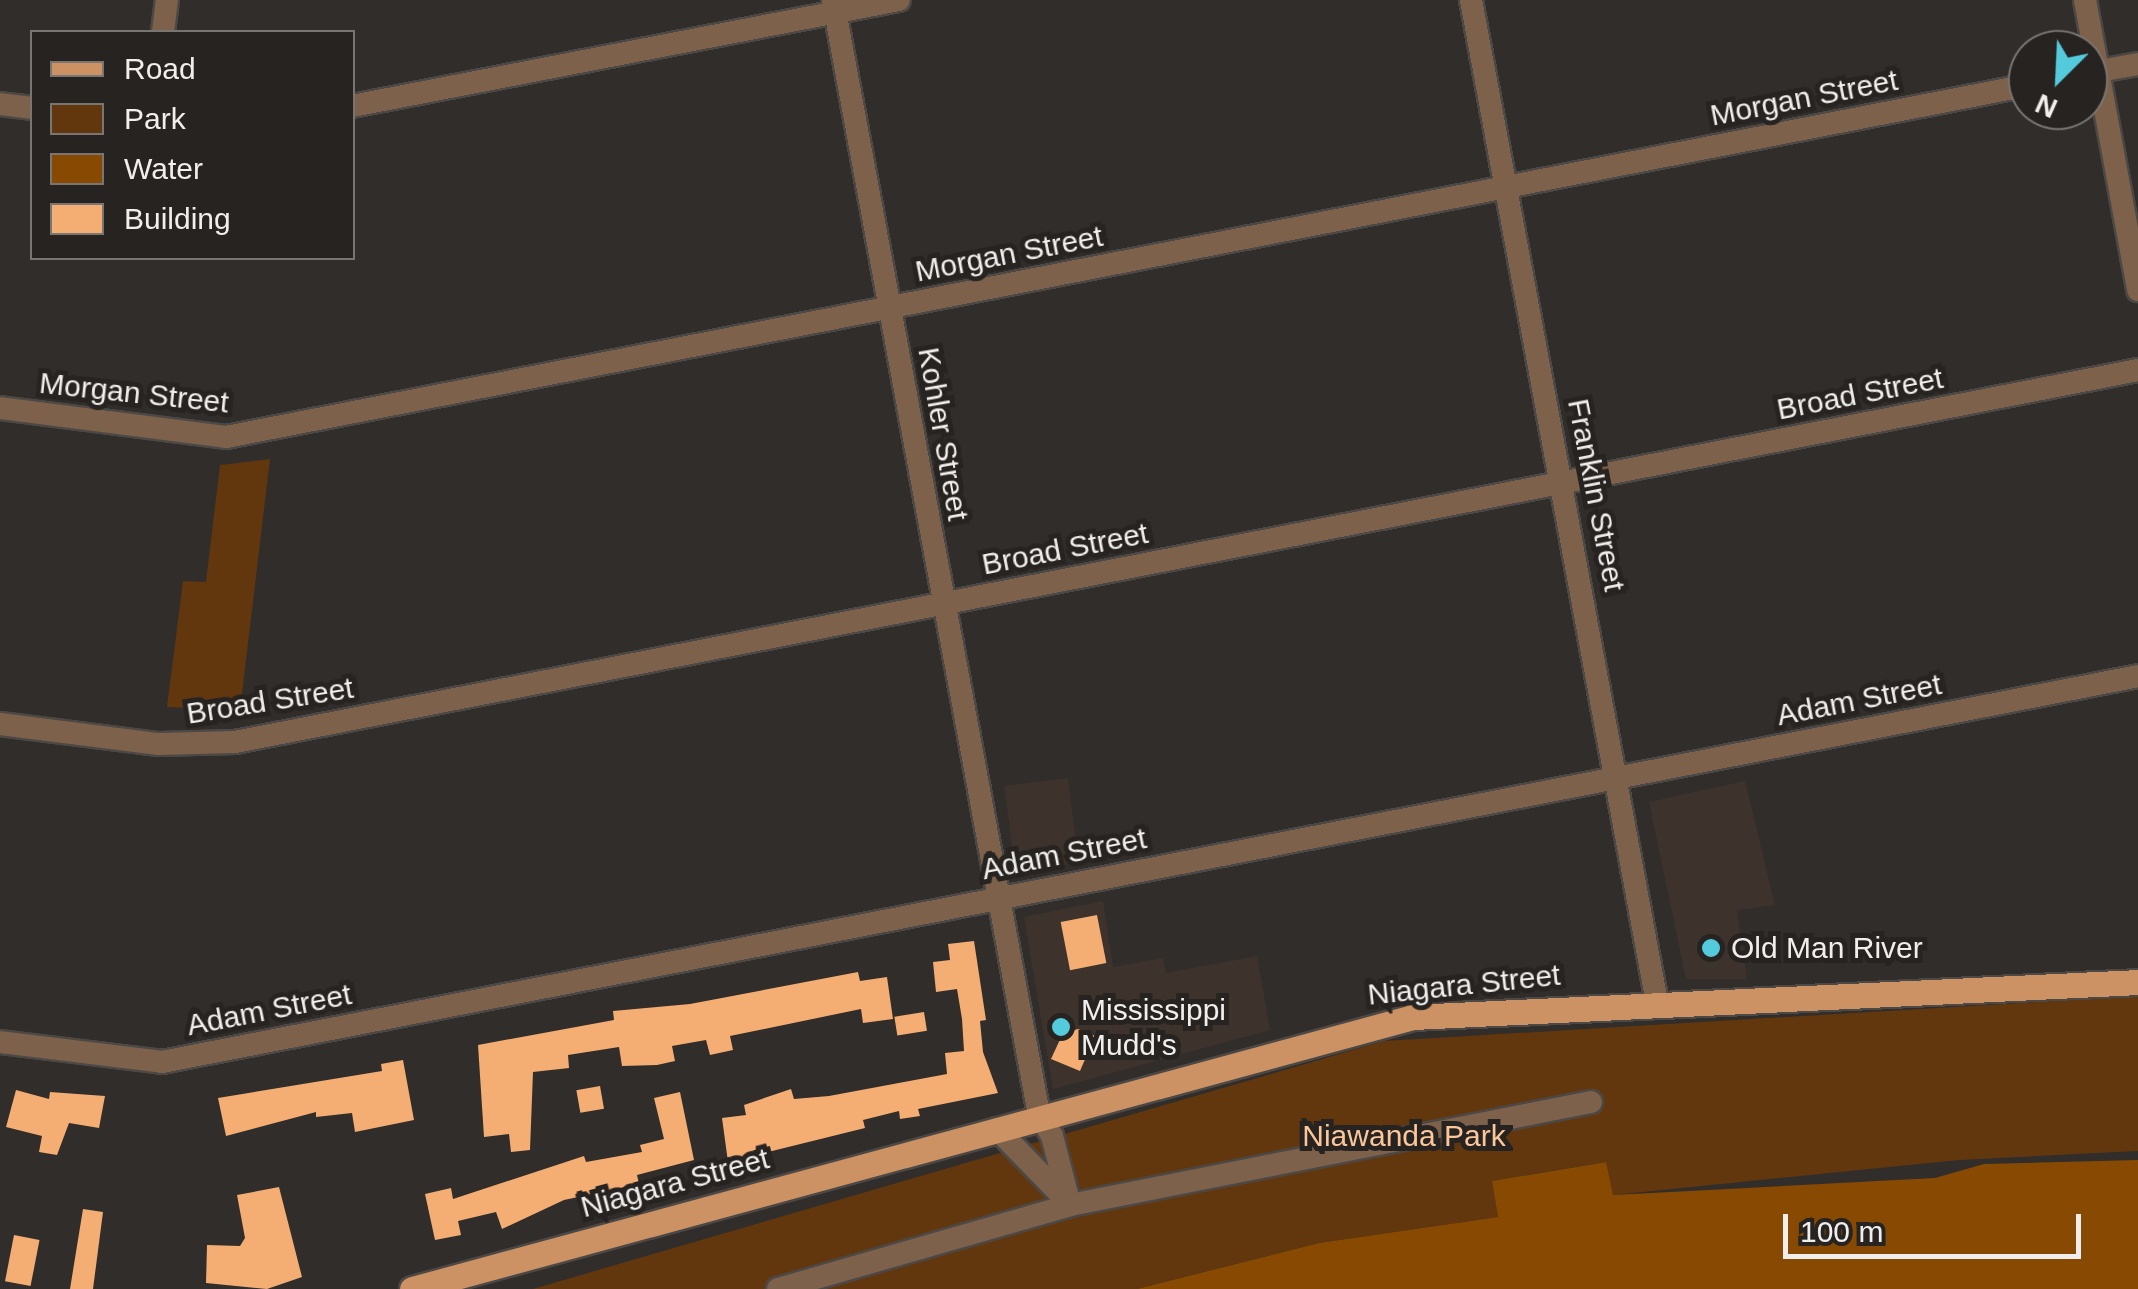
<!DOCTYPE html>
<html>
<head>
<meta charset="utf-8">
<style>
	body { margin:0 }
	#map { position:relative; width:2138px; height:1289px; overflow:hidden; background:#312d2a; font-family:Helvetica,sans-serif }
	div>[style] { position:absolute }
	[style*='--x'] { left:calc(var(--x)*1px); top:calc(var(--y)*1px); width:calc(var(--w)*1px); rotate:calc(var(--a)*1deg) }
	.built>* { inset:0; background:#3d332c; transform-origin:0 0 }
	.green>* { inset:0; background:#62370e }
	.water>* { inset:0; background:#884a03 }
	.building>* { inset:0; background:#f4ae74; transform-origin:0 0 }
	.roads { filter:drop-shadow(2px 0 #4c4845) drop-shadow(-2px 0 #4c4845) drop-shadow(0 2px #4c4845) drop-shadow(0 -2px #4c4845) }
	.minor>* { height:22px; margin:-11px; padding:0 11px; transform-origin:11px; border-radius:11px; background:#7d614b }
	.major>* { height:25px; margin:-12.5px; padding:0 12.5px; transform-origin:12.5px; border-radius:12.5px; background:#cc9263 }
	.dots>* { width:28px; height:28px; translate:-50% -50%; box-sizing:border-box; border:5px solid #272320; border-radius:50% }
	span { translate:-50% -50%; white-space:nowrap; text-align:center; line-height:1.15; -webkit-text-stroke:10px #272320; paint-order:stroke }
	.street-label { font-size:30px; color:#f1efed }
	.poi-label { font-size:30px; color:#f1efed }
	.left { translate:0 -50%; text-align:left }
	.park-label { font-size:30px; color:#fcc69b }
	.legend { position:absolute; left:30px; top:30px; width:325px; height:230px; box-sizing:border-box; background:#272320; border:2px solid #787572; margin:0; padding:12px 18px; list-style:none; font-size:30px; color:#f1efed }
	.legend li { display:flex; align-items:center; gap:20px; height:50px }
	.legend b { width:50px; border:2px solid #787572 }
	.north { position:absolute; left:2008px; top:30px; width:100px; height:100px; box-sizing:border-box; background:#272320; border:2px solid #787572; border-radius:50%; rotate:204deg; font-size:28px; font-weight:700; line-height:40px; text-align:center; color:#f1efed }
	.north::after { content:''; display:block; margin:auto; width:35px; height:45px; background:#54cadd; clip-path:polygon(50% 0,100% 100%,50% 72%,0 100%) }
	.scale { position:absolute; left:1783px; top:1214px; width:298px; height:45px; box-sizing:border-box; border:5px solid #f1efed; border-top:0; padding-left:12px; font-size:30px; line-height:35px; white-space:nowrap; color:#f1efed; -webkit-text-stroke:8px #272320; paint-order:stroke }
</style>
</head>
<body>
<div id="map">
	<div class="built">
		<div style="left:1068px;top:778px;width:86px;height:64px;rotate:83deg"></div>
		<div style="clip-path:polygon(1745px 781px,1775px 905px,1737px 910px,1747px 979px,1686px 979px,1649px 802px)"></div>
		<div style="clip-path:polygon(1103px 901px,1113px 967px,1163px 958px,1166px 973px,1257px 956px,1270px 1030px,1053px 1089px,1024px 917px)"></div>
	</div>
	<div class="green">
		<div style="clip-path:polygon(270px 459px,240px 710px,167px 707px,183px 581px,206px 582px,220px 465px)"></div>
		<div style="clip-path:polygon(2138px 996px,2138px 1151px,1959px 1160px,1613px 1195px,1605px 1162px,1492px 1181px,1498px 1217px,1319px 1243px,1137px 1289px,533px 1289px,1384px 1041px)"></div>
	</div>
	<div class="water">
		<div style="clip-path:polygon(2138px 1160px,2138px 1289px,1137px 1289px,1319px 1243px,1498px 1217px,1492px 1181px,1606px 1162px,1613px 1195px,1935px 1178px,1984px 1164px)"></div>
	</div>
	<div class="building">
		<div style="left:1097px;top:915px;width:49px;height:37px;rotate:79deg"></div>
		<div style="clip-path:polygon(974px 941px,986px 1020px,980px 1021px,983px 1052px,998px 1093px,918px 1109px,920px 1116px,900px 1119px,899px 1111px,863px 1120px,865px 1128px,728px 1162px,722px 1118px,746px 1115px,744px 1105px,791px 1089px,794px 1099px,829px 1096px,947px 1074px,945px 1053px,964px 1051px,962px 1019px,957px 989px,936px 992px,933px 962px,950px 960px,948px 944px)"></div>
		<div style="clip-path:polygon(858px 972px,860px 981px,887px 977px,893px 1019px,863px 1023px,861px 1009px,730px 1036px,733px 1050px,710px 1055px,706px 1040px,672px 1046px,675px 1061px,657px 1065px,622px 1066px,619px 1047px,568px 1055px,569px 1068px,533px 1072px,530px 1150px,511px 1152px,509px 1134px,484px 1137px,478px 1045px,614px 1020px,613px 1011px,690px 1004px)"></div>
		<div style="left:924px;top:1012px;width:19px;height:30px;rotate:81deg"></div>
		<div style="clip-path:polygon(1078px 1029px,1095px 1036px,1080px 1071px,1051px 1059px,1063px 1033px)"></div>
		<div style="clip-path:polygon(403px 1060px,414px 1120px,355px 1132px,352px 1113px,316px 1117px,316px 1112px,226px 1136px,218px 1098px,382px 1071px,381px 1064px)"></div>
		<div style="left:600px;top:1086px;width:23px;height:24px;rotate:80deg"></div>
		<div style="clip-path:polygon(16px 1090px,49px 1099px,50px 1092px,105px 1096px,99px 1128px,69px 1123px,57px 1155px,39px 1152px,42px 1136px,6px 1127px)"></div>
		<div style="clip-path:polygon(680px 1092px,694px 1160px,637px 1175px,639px 1184px,564px 1200px,502px 1229px,496px 1212px,458px 1221px,461px 1235px,435px 1240px,425px 1194px,451px 1188px,453px 1199px,584px 1156px,586px 1162px,642px 1152px,640px 1145px,664px 1139px,654px 1098px)"></div>
		<div style="clip-path:polygon(279px 1187px,302px 1277px,267px 1289px,206px 1283px,207px 1245px,240px 1246px,245px 1238px,237px 1195px)"></div>
		<div style="clip-path:polygon(83px 1209px,103px 1212px,93px 1289px,70px 1289px)"></div>
		<div style="left:14px;top:1235px;width:26px;height:47px;rotate:11deg"></div>
	</div>
	<div class="roads">
		<div class="minor">
			<div style="--x:833;--y:0;--w:1134;--a:79.53"></div>
			<div style="--x:1039;--y:1115;--w:25;--a:58"></div>
			<div style="--x:1052;--y:1136;--w:71;--a:75.4"></div>
			<div style="--x:1471;--y:0;--w:1020;--a:79.49"></div>
			<div style="--x:2085;--y:0;--w:295;--a:79.6"></div>
			<div style="--x:163;--y:32;--w:32;--a:-83"></div>
			<div style="--x:2088;--y:73;--w:51;--a:-10.2"></div>
			<div style="--x:0;--y:104;--w:32;--a:7"></div>
			<div style="--x:352;--y:106;--w:557;--a:-10.97"></div>
			<div style="--x:0;--y:408;--w:228;--a:7.3"></div>
			<div style="--x:226;--y:437;--w:1836;--a:-11.05"></div>
			<div style="--x:0;--y:724;--w:160;--a:7.2"></div>
			<div style="--x:159;--y:744;--w:76;--a:-1.5"></div>
			<div style="--x:235;--y:742;--w:1939;--a:-11.06"></div>
			<div style="--x:0;--y:1042;--w:163;--a:7"></div>
			<div style="--x:162;--y:1062;--w:2013;--a:-11.05"></div>
			<div style="--x:997;--y:1129;--w:102;--a:45.8"></div>
			<div style="--x:778;--y:1289;--w:304;--a:-16"></div>
			<div style="--x:1070;--y:1205;--w:531;--a:-11.18"></div>
		</div>
		<div class="major">
			<div style="--x:412;--y:1289;--w:1037;--a:-15.2"></div>
			<div style="--x:1413;--y:1017;--w:726;--a:-2.76"></div>
		</div>
	</div>
	<div class="dots">
		<div style="left:1711px;top:948px;background:#54cadd"></div>
		<div style="left:1061px;top:1027px;background:#54cadd"></div>
	</div>
	<div class="street-label">
		<span style="left:1804px;top:98px;rotate:-11deg">Morgan Street</span>
		<span style="left:1009px;top:254px;rotate:-11deg">Morgan Street</span>
		<span style="left:134px;top:393px;rotate:6deg">Morgan Street</span>
		<span style="left:1860px;top:394px;rotate:-11deg">Broad Street</span>
		<span style="left:943px;top:434px;rotate:80deg">Kohler Street</span>
		<span style="left:1596px;top:495px;rotate:79deg">Franklin Street</span>
		<span style="left:1065px;top:549px;rotate:-11deg">Broad Street</span>
		<span style="left:1859px;top:700px;rotate:-11deg">Adam Street</span>
		<span style="left:270px;top:701px;rotate:-9deg">Broad Street</span>
		<span style="left:1064px;top:854px;rotate:-11deg">Adam Street</span>
		<span style="left:1464px;top:985px;rotate:-6deg">Niagara Street</span>
		<span style="left:269px;top:1010px;rotate:-11deg">Adam Street</span>
		<span style="left:675px;top:1183px;rotate:-15deg">Niagara Street</span>
	</div>
	<div class="poi-label">
		<span class="left" style="left:1731px;top:948px">Old Man River</span>
		<span class="left" style="left:1081px;top:1027px">Mississippi<br>Mudd's</span>
	</div>
	<div class="park-label">
		<span style="left:1404px;top:1136px">Niawanda Park</span>
	</div>
	<ul class="legend">
	<li><b style="height:12px;background:#cc9263"></b>Road</li>
	<li><b style="height:28px;background:#62370e"></b>Park</li>
	<li><b style="height:28px;background:#884a03"></b>Water</li>
	<li><b style="height:28px;background:#f4ae74"></b>Building</li>
	</ul>
	<div class="north">N</div>
	<div class="scale">100 m</div>
</div>
</body>
</html>
